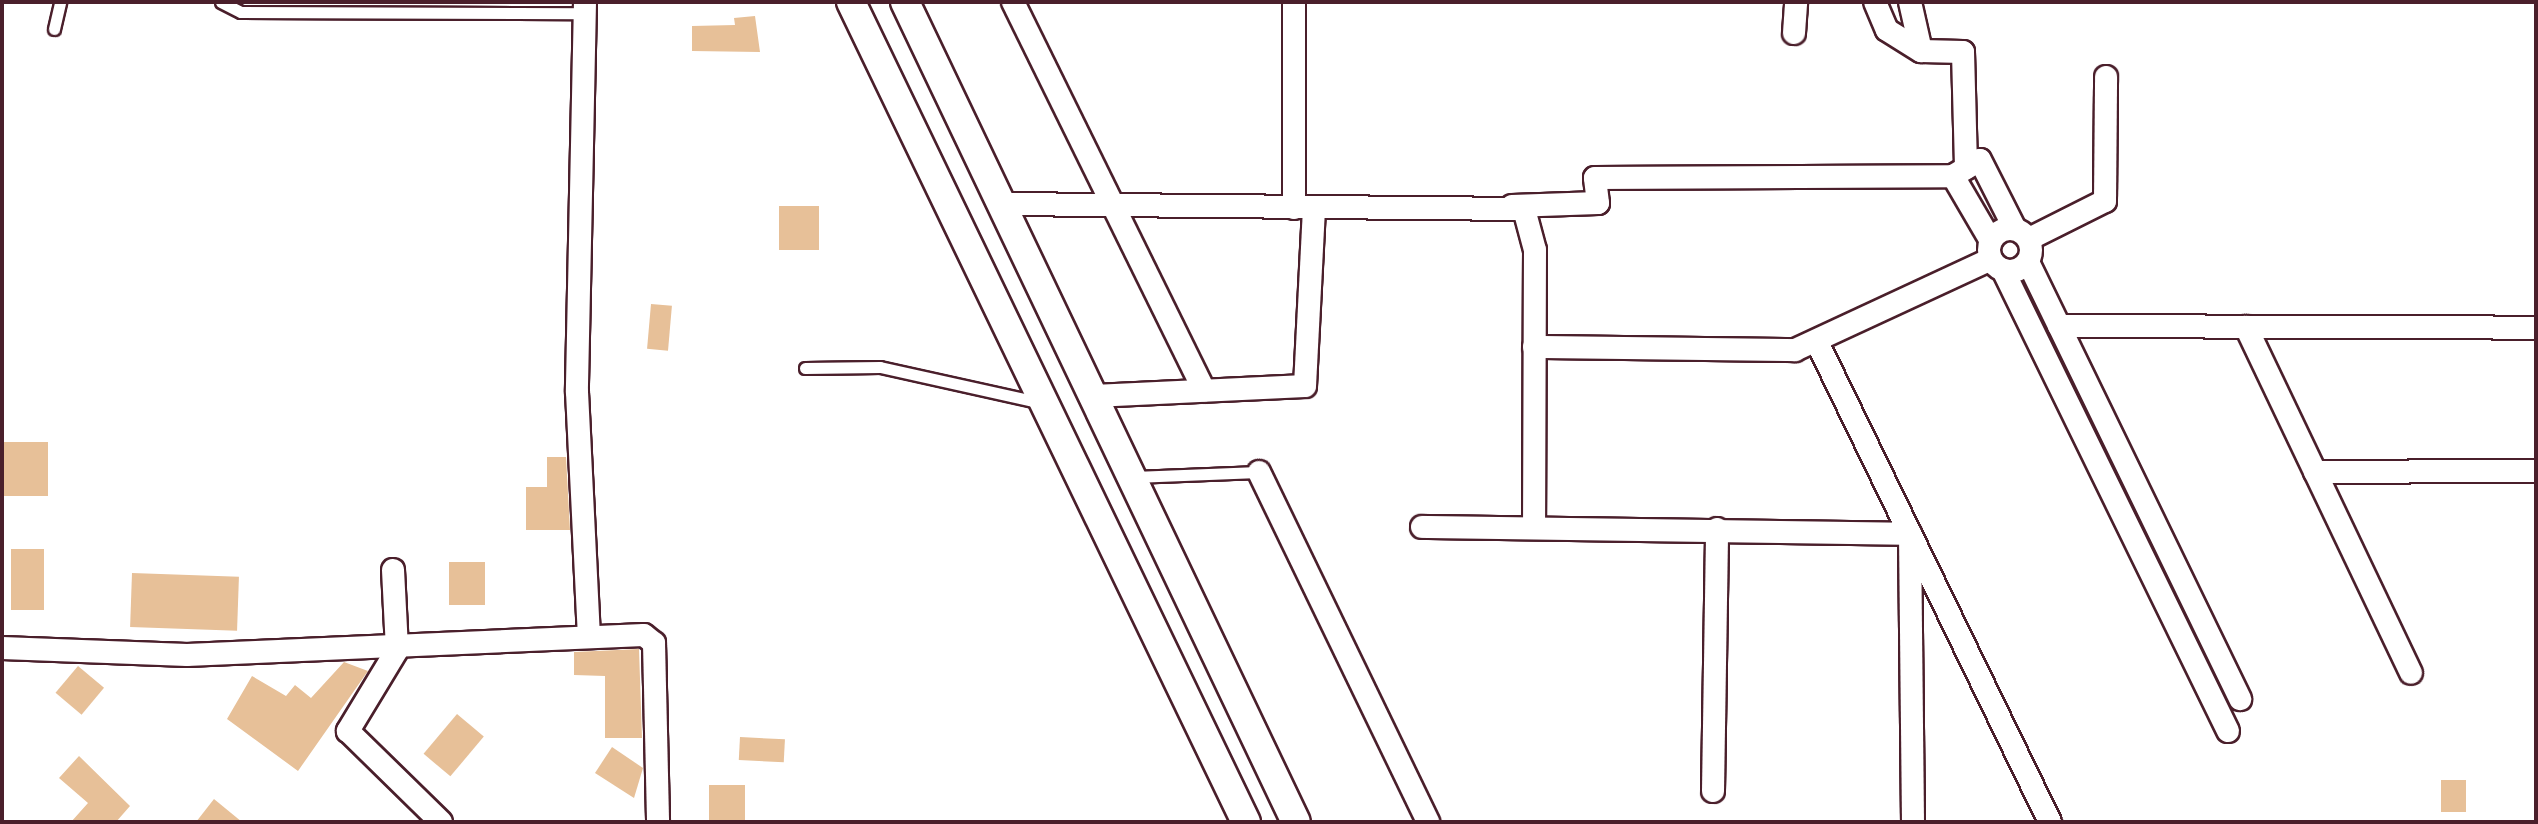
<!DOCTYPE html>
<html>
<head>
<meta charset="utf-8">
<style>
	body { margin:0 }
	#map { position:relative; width:2538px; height:824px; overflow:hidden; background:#fff; font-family:Itim,sans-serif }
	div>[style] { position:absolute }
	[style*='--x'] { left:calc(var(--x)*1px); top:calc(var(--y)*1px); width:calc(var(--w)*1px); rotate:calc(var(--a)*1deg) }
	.building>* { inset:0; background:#e7c098; transform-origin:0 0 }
	.roads { filter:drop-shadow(2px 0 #4a1f2b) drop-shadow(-2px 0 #4a1f2b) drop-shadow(0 2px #4a1f2b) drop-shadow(0 -2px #4a1f2b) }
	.service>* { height:11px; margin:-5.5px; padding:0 5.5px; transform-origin:5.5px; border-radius:5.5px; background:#fff }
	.minor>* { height:22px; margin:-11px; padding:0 11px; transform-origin:11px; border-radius:11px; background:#fff }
	.minor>.ring { margin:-11px; padding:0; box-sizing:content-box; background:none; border:22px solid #fff; border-radius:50% }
	.tertiary>* { height:28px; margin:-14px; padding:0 14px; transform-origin:14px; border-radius:14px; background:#fff }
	span { translate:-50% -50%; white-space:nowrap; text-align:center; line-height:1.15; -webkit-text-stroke:6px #fff; paint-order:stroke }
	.frame { position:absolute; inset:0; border:4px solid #4a1f2b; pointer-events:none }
</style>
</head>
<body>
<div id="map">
	<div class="building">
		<div style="clip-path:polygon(755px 16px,760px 52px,692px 51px,692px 26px,735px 25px,734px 18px)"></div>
		<div style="left:779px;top:206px;width:40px;height:44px"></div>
		<div style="left:651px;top:304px;width:21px;height:45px;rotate:5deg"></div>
		<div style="left:2px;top:442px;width:46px;height:54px"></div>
		<div style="clip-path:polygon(547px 457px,566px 457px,570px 530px,526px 530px,526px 487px,547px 487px)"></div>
		<div style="left:11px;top:549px;width:33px;height:61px"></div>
		<div style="left:449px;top:562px;width:36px;height:43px"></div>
		<div style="left:132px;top:573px;width:107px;height:54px;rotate:2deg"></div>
		<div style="clip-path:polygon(639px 649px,642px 738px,605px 738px,605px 676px,574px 675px,574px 652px)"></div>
		<div style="clip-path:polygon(344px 662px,368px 671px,298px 771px,227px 719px,252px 676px,286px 696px,295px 685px,311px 698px)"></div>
		<div style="left:78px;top:666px;width:34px;height:35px;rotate:40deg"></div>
		<div style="left:457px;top:714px;width:35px;height:52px;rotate:40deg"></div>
		<div style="left:740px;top:737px;width:45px;height:23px;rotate:3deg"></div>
		<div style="clip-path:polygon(612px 747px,643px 768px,634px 798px,595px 773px)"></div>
		<div style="clip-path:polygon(79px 756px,130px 806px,116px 822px,71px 822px,88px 803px,59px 778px)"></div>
		<div style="left:2441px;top:780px;width:25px;height:32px"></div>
		<div style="left:709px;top:785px;width:36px;height:37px"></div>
		<div style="clip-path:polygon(214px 799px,242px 822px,196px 822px)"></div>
	</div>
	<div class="roads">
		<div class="service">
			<div style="--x:221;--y:2;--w:22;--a:27"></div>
			<div style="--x:241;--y:12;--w:343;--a:0.2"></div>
			<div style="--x:54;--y:29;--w:28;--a:-77"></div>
			<div style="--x:805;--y:368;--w:75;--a:-0.8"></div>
			<div style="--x:880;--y:367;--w:162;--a:12.5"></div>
			<div style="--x:1133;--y:477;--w:126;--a:-2.3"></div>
		</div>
		<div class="minor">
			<div style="--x:585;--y:2;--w:390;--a:91.2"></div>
			<div style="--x:577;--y:392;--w:244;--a:87.2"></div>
			<div style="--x:1013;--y:2;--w:433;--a:63.8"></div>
			<div style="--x:1875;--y:2;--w:30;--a:67"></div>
			<div style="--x:1887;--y:30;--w:40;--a:32"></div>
			<div style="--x:1921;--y:51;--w:42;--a:1.4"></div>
			<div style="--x:1963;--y:52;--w:116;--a:88.5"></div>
			<div style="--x:1910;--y:2;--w:50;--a:77.3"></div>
			<div style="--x:1794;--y:33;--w:31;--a:-86"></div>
			<div style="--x:1953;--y:176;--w:75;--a:59.7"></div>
			<div style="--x:1003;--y:204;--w:521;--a:0.55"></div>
			<div style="--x:1524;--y:209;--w:42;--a:75"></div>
			<div style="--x:1535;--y:250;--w:278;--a:90.2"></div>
			<div style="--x:1512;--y:206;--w:86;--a:-2"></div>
			<div style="--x:1598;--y:203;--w:25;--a:-97"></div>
			<div style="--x:1595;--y:178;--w:358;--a:-0.3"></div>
			<div style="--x:1953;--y:176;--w:31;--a:-31"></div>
			<div style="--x:1980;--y:160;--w:77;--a:63.1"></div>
			<div style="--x:1294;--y:208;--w:206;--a:-90"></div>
			<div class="ring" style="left:1989px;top:229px;width:20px;height:20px"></div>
			<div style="--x:2029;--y:239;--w:85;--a:-26.6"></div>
			<div style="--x:2105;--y:201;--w:124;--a:-89.5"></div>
			<div style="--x:2028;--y:262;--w:486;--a:64.1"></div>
			<div style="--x:2003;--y:270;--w:513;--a:63.98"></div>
			<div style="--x:2059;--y:326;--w:477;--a:0.2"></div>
			<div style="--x:2246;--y:327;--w:383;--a:64.5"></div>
			<div style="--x:1817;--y:342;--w:534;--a:64.11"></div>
			<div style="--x:1534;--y:347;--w:261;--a:0.7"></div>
			<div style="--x:1795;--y:350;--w:216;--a:-24.9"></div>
			<div style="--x:1094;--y:396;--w:211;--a:-2.7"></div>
			<div style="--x:1305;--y:386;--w:178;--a:-87.1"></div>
			<div style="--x:1259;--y:472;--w:389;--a:64.2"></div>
			<div style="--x:2315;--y:472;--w:221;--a:-0.3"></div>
			<div style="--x:1422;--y:527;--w:488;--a:0.8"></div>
			<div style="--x:1910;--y:534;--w:288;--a:89.4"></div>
			<div style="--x:393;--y:570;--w:80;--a:87.1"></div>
			<div style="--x:397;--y:650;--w:95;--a:121.2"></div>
			<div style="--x:348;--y:731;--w:130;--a:44.4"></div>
			<div style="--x:2;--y:648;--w:185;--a:2.2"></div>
			<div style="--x:187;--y:655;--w:457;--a:-2.5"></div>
			<div style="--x:644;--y:635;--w:13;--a:39"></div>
			<div style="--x:654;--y:643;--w:179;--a:88.7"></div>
			<div style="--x:1713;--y:791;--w:262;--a:-89.1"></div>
		</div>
		<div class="tertiary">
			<div style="--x:851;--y:2;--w:910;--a:64.28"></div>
			<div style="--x:905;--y:2;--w:908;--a:64.51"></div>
		</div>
	</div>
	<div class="frame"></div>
</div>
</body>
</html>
